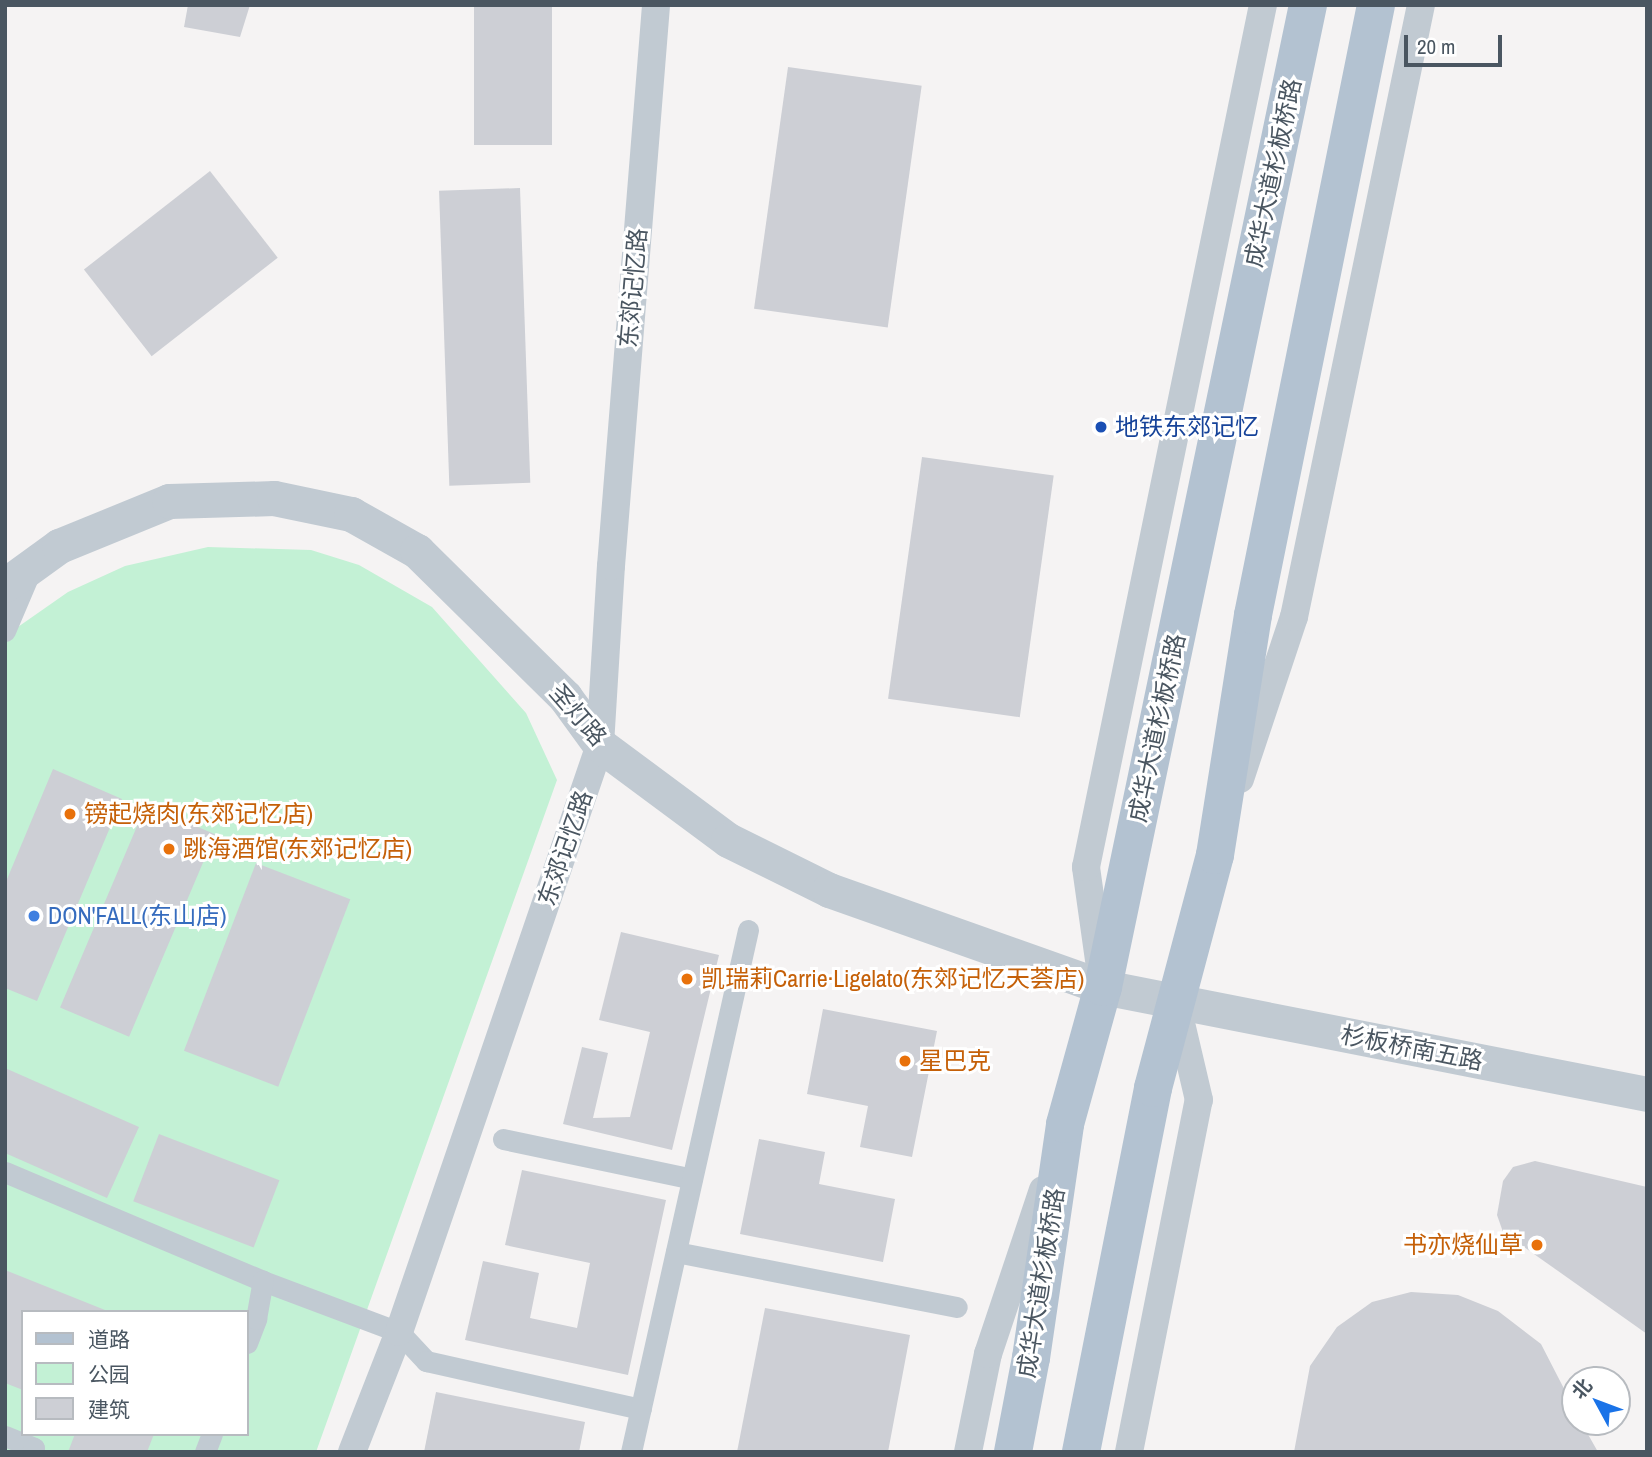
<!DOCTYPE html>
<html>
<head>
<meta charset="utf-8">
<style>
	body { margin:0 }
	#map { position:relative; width:1652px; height:1457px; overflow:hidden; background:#f5f3f3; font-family:"Archivo Narrow","Noto Sans SC",sans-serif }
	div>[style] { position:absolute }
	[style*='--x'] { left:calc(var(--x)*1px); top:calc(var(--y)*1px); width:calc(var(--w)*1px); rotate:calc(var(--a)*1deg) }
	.green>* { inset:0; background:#c3f1d5 }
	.building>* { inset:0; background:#cdcfd5; transform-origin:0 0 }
	.pedestrian>* { height:21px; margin:-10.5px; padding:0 10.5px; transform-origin:10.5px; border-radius:10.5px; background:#c1cad2 }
	.minor>* { height:28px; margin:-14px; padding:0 14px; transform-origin:14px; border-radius:14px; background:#c1cad2 }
	.tertiary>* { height:35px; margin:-17.5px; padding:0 17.5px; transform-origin:17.5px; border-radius:17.5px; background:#c1cad2 }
	.primary>* { height:38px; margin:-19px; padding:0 19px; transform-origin:19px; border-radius:19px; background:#b3c2d1 }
	.dots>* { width:19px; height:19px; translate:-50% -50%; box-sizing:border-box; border:4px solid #fff; border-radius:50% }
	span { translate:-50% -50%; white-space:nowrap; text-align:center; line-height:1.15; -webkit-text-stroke:6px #fff; paint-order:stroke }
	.street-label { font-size:24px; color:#4a5661 }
	.transit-label { font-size:24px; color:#164399 }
	.left { translate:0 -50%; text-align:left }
	.food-label { font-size:24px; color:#c56008 }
	.right { translate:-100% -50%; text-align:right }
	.shop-label { font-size:24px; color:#366cbe }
	.frame { position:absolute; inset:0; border:7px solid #4a5661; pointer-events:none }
	.legend { position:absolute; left:21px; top:1310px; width:228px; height:126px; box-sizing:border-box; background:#fff; border:2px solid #b7bbc0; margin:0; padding:9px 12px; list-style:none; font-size:21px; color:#4a5661 }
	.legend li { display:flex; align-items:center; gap:14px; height:35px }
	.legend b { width:35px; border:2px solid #b7bbc0 }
	.north { position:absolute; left:1561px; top:1366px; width:70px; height:70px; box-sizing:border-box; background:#fff; border:2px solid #b7bbc0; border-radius:50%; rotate:311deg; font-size:19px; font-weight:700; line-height:28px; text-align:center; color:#4a5661 }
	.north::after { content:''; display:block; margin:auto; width:24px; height:32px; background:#1a73e8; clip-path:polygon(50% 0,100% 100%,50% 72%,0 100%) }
	.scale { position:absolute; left:1404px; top:35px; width:98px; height:32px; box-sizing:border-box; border:4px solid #4a5661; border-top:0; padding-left:9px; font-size:21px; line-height:24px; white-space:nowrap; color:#4a5661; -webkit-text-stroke:5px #fff; paint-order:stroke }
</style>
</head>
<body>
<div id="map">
	<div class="green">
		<div style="clip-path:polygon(evenodd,208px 547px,311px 550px,359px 565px,432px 607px,526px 713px,557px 780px,316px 1452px,5px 1452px,5px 636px,68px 592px,125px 566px,208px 547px,23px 1312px,247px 1312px,247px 1434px,23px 1434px,23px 1312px)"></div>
	</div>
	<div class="building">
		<div style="clip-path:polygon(188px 5px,250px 5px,240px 37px,184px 27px)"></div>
		<div style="left:474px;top:5px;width:78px;height:140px"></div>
		<div style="left:788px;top:67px;width:135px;height:244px;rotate:8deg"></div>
		<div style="left:210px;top:171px;width:110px;height:160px;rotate:52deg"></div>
		<div style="left:520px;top:188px;width:295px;height:81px;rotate:88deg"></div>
		<div style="left:922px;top:457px;width:133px;height:244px;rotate:8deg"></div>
		<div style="clip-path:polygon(53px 769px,122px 799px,37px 1001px,5px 988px,5px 884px)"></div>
		<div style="left:146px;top:805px;width:75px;height:220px;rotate:23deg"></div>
		<div style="left:256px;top:863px;width:101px;height:201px;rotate:21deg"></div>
		<div style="clip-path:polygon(621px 932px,719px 955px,672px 1150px,563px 1124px,582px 1047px,608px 1053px,593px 1118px,630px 1117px,650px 1032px,599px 1020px)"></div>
		<div style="clip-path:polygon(823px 1009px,937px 1031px,912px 1157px,860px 1147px,868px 1106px,807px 1094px)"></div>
		<div style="clip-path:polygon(5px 1068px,139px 1127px,107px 1198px,5px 1153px)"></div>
		<div style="left:159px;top:1134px;width:129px;height:72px;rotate:21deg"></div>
		<div style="clip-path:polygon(759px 1139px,825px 1152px,819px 1184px,895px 1199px,883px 1262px,740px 1234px)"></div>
		<div style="clip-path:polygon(1535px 1161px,1647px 1187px,1647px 1334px,1503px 1232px,1497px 1215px,1503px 1181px,1513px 1167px)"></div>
		<div style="clip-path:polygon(522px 1170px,666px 1200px,628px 1375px,465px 1340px,483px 1261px,539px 1273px,530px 1318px,577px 1328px,590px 1263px,505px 1245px)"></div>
		<div style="clip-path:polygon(5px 1270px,110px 1312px,23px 1312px,23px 1390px,5px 1383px)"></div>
		<div style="clip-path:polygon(1411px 1292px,1458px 1295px,1498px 1311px,1541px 1344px,1575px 1410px,1575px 1422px,1581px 1422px,1598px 1452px,1294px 1452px,1310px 1366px,1337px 1327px,1372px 1302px)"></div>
		<div style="clip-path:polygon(765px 1308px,910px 1335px,888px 1452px,737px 1452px)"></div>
		<div style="clip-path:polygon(436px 1392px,585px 1422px,579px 1452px,424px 1452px)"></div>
		<div style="clip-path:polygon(75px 1434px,154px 1434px,147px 1452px,68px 1452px)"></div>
	</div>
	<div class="pedestrian">
		<div style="--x:5;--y:631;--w:64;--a:-67"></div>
		<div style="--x:503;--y:1139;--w:193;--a:11.9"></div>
		<div style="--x:5;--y:1172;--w:280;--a:22.9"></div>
		<div style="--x:263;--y:1281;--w:145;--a:20.6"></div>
		<div style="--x:399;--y:1332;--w:40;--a:47"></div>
		<div style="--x:426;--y:1361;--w:220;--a:12.6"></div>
		<div style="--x:676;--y:1252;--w:286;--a:11.1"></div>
		<div style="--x:247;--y:1343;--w:26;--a:-69"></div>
		<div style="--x:256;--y:1319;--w:39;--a:-80"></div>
		<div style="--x:5;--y:1436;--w:31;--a:22"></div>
		<div style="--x:34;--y:1448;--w:4;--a:117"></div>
		<div style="--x:205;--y:1452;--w:19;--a:-69"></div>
		<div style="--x:631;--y:1452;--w:535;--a:-77.37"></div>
	</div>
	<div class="minor">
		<div style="--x:1240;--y:779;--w:171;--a:-71.6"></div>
		<div style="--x:1294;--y:617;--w:625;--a:-78.28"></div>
		<div style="--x:1100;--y:967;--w:101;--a:-98"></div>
		<div style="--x:1086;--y:867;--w:880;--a:-78.4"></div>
		<div style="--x:352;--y:1452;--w:129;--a:-68.6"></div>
		<div style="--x:399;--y:1332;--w:620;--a:-71.1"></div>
		<div style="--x:600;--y:745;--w:179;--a:-86.5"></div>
		<div style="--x:611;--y:566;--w:563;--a:-85.41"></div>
		<div style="--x:968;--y:1452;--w:100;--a:-78.5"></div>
		<div style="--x:988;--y:1354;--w:173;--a:-71.5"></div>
		<div style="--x:1129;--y:1452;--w:359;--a:-78.8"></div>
		<div style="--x:1199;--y:1100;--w:97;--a:-103.2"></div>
	</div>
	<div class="tertiary">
		<div style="--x:5;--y:585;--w:67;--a:-35.8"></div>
		<div style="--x:59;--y:546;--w:119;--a:-22.2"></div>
		<div style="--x:169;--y:501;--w:105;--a:-1.6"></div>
		<div style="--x:274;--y:498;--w:79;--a:11.7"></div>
		<div style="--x:351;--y:514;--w:76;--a:29.3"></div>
		<div style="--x:417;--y:551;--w:208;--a:44.6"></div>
		<div style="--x:565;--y:697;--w:59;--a:53.9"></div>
		<div style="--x:600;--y:745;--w:159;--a:36.6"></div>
		<div style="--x:728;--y:840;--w:113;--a:26.3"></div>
		<div style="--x:829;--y:890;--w:291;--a:19.5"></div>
		<div style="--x:1103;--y:987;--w:554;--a:11.13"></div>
	</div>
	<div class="primary">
		<div style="--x:1013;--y:1452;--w:96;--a:-79.2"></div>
		<div style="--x:1031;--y:1358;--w:236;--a:-81.7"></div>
		<div style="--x:1065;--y:1124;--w:142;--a:-74.5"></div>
		<div style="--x:1103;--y:987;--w:1003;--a:-78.21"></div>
		<div style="--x:1081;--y:1452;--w:371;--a:-78.8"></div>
		<div style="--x:1153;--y:1088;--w:241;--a:-75.1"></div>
		<div style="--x:1215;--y:855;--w:243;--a:-81"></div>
		<div style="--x:1253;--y:615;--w:622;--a:-78.6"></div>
	</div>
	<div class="dots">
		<div style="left:1101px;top:427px;background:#1a4fb4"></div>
		<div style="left:70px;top:814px;background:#e8710a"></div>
		<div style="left:169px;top:849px;background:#e8710a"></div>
		<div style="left:34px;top:916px;background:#3f7fe0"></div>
		<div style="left:687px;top:979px;background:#e8710a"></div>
		<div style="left:905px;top:1061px;background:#e8710a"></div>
		<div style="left:1537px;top:1245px;background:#e8710a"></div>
	</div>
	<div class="street-label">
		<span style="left:1273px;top:173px;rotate:-78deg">成华大道杉板桥路</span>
		<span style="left:633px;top:288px;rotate:-85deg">东郊记忆路</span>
		<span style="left:578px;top:715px;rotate:49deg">圣灯路</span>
		<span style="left:1157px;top:728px;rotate:-78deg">成华大道杉板桥路</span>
		<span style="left:565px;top:848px;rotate:-71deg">东郊记忆路</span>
		<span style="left:1412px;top:1048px;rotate:11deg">杉板桥南五路</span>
		<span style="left:1041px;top:1283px;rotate:-81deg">成华大道杉板桥路</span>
	</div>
	<div class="transit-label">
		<span class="left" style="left:1115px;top:427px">地铁东郊记忆</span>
	</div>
	<div class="food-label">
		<span class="left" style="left:84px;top:814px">镑起烧肉(东郊记忆店)</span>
		<span class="left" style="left:183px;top:849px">跳海酒馆(东郊记忆店)</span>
		<span class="left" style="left:701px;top:979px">凯瑞莉Carrie·Ligelato(东郊记忆天荟店)</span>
		<span class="left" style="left:919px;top:1061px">星巴克</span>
		<span class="right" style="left:1523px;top:1245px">书亦烧仙草</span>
	</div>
	<div class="shop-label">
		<span class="left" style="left:48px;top:916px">DON'FALL(东山店)</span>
	</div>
	<div class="frame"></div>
	<ul class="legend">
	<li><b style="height:9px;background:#b3c2d1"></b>道路</li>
	<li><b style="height:19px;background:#c3f1d5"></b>公园</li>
	<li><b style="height:19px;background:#cdcfd5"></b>建筑</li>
	</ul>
	<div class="north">北</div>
	<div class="scale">20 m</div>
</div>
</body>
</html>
